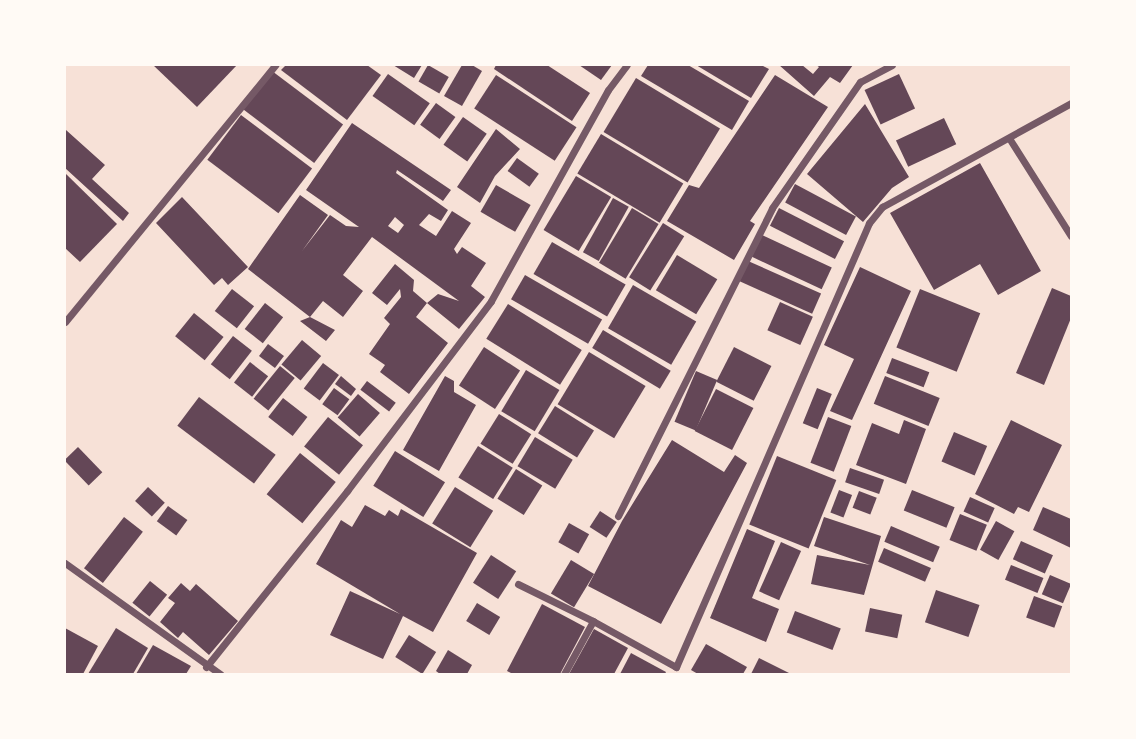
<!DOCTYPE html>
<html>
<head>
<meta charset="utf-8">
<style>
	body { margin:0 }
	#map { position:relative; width:1136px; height:739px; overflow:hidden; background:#f7e1d7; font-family:Ubuntu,sans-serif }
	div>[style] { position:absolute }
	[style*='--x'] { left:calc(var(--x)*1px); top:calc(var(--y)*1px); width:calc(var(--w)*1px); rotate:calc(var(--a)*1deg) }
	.building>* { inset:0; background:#644757; transform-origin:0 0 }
	.minor>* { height:7px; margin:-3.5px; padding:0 3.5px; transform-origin:3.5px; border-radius:3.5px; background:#755966 }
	span { translate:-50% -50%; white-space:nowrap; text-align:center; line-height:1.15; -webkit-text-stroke:7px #fffaf5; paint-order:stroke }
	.frame { position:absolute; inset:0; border:66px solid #fffaf5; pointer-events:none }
</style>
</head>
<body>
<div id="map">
	<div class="building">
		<div style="clip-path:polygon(153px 65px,237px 65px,197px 107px)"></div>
		<div style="clip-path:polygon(286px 65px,367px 65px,381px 75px,347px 120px,281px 70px)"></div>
		<div style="clip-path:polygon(393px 65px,422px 65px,414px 78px)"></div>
		<div style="left:428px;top:65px;width:24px;height:19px;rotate:30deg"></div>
		<div style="clip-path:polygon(462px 65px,472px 65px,482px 71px,462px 106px,444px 96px)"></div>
		<div style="clip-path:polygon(496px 65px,547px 65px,590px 93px,572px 121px,494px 69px)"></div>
		<div style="clip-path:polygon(579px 65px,612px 65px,601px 80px)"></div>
		<div style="clip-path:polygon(648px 65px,688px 65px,749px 101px,732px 130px,641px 76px)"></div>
		<div style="clip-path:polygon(696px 65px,761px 65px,769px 69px,751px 98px)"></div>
		<div style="clip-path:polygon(779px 65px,802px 65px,813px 74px,819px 67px,816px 65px,853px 65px,840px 83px,830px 77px,814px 96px)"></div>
		<div style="left:272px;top:71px;width:89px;height:48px;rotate:37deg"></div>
		<div style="left:388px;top:74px;width:51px;height:27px;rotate:35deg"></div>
		<div style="left:899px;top:74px;width:38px;height:38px;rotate:65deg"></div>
		<div style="left:496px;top:75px;width:96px;height:40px;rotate:33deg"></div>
		<div style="clip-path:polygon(775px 75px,828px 107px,750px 221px,755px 224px,734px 260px,667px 221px,689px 185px,699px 188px)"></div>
		<div style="left:636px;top:78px;width:98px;height:63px;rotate:31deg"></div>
		<div style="left:436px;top:103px;width:24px;height:27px;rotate:36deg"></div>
		<div style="clip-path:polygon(865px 104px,909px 177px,892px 188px,863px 222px,807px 174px)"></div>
		<div style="left:241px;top:115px;width:89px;height:56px;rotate:37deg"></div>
		<div style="left:463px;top:117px;width:29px;height:34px;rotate:35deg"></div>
		<div style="left:944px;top:118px;width:29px;height:53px;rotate:65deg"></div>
		<div style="clip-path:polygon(evenodd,352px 123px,451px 190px,443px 201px,397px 170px,396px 173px,448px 210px,441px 221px,429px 214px,419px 225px,436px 236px,452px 211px,471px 223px,454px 249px,457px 254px,462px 247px,486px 263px,471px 286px,485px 297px,459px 329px,427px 303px,416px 317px,448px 343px,409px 394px,380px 372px,385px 365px,369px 354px,390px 324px,384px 318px,401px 297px,400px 289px,387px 305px,372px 293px,395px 264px,414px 280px,413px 291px,427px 303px,438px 294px,459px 301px,372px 237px,343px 275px,363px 291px,343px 317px,323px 301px,310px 317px,335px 330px,326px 341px,300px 321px,310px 317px,248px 269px,300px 195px,328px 215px,302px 251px,330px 215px,346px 226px,359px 227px,306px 190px,352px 123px,395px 217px,404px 225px,398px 233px,388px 226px,395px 217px)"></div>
		<div style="clip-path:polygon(496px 129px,520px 149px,495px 176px,480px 203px,457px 187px)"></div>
		<div style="clip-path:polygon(66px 130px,105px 165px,92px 179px,129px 213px,123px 221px,65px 168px)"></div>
		<div style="left:601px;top:134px;width:96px;height:46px;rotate:31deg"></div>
		<div style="left:517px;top:158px;width:27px;height:16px;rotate:36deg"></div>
		<div style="clip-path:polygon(980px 163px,1041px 271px,998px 295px,980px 264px,934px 290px,890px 213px)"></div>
		<div style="clip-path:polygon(65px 173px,117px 224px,80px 262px,65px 248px)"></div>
		<div style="left:576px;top:176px;width:41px;height:63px;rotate:31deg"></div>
		<div style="left:795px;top:184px;width:69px;height:21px;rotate:28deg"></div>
		<div style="left:496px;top:185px;width:40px;height:31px;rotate:30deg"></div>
		<div style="clip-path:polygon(182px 197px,248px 267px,228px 285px,222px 278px,214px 285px,156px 223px)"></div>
		<div style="left:613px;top:198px;width:18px;height:62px;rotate:29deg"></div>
		<div style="left:632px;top:208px;width:31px;height:64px;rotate:31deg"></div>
		<div style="left:779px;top:208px;width:73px;height:20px;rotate:27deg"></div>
		<div style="left:663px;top:223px;width:25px;height:64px;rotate:32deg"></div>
		<div style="left:762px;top:235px;width:77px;height:24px;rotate:25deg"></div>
		<div style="left:552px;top:242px;width:85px;height:37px;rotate:30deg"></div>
		<div style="left:677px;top:255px;width:47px;height:41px;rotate:31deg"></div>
		<div style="left:748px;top:261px;width:80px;height:22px;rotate:24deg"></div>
		<div style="clip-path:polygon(860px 267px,911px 291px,852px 420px,830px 411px,854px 359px,824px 345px)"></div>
		<div style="left:525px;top:275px;width:89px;height:28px;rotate:30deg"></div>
		<div style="left:633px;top:285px;width:73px;height:50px;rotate:30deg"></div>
		<div style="clip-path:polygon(1052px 288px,1071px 296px,1071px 318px,1044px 385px,1016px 373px)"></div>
		<div style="left:232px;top:289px;width:28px;height:28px;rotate:38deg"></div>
		<div style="left:920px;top:289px;width:65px;height:63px;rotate:22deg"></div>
		<div style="left:780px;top:302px;width:36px;height:31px;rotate:24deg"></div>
		<div style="left:265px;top:303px;width:23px;height:33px;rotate:38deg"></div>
		<div style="left:508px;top:304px;width:87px;height:41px;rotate:32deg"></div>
		<div style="left:194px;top:313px;width:38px;height:30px;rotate:39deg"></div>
		<div style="left:603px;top:330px;width:79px;height:21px;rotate:31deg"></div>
		<div style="left:233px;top:336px;width:24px;height:36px;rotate:38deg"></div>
		<div style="left:302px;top:340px;width:25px;height:32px;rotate:40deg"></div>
		<div style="left:268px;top:344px;width:20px;height:15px;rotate:37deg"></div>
		<div style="left:484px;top:347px;width:43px;height:46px;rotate:33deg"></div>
		<div style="left:734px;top:347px;width:42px;height:39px;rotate:27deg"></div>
		<div style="left:589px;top:352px;width:66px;height:61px;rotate:31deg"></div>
		<div style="left:892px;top:358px;width:40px;height:16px;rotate:21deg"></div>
		<div style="left:250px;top:362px;width:23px;height:26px;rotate:38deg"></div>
		<div style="left:323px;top:363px;width:20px;height:32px;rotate:37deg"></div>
		<div style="left:280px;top:366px;width:19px;height:42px;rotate:39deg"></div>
		<div style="left:526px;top:370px;width:39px;height:48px;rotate:31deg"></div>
		<div style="left:696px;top:371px;width:23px;height:55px;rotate:23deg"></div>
		<div style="clip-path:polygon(341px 376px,356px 389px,351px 396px,335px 384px)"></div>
		<div style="clip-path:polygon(445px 376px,454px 381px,454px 392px,476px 405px,439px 471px,403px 450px)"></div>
		<div style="left:885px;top:376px;width:59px;height:30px;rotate:22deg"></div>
		<div style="left:367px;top:381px;width:36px;height:11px;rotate:37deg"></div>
		<div style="left:334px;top:388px;width:19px;height:20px;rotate:36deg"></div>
		<div style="left:817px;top:388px;width:16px;height:38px;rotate:22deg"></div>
		<div style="left:716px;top:389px;width:42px;height:47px;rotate:27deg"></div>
		<div style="left:358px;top:394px;width:29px;height:31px;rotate:41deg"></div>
		<div style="left:199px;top:397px;width:96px;height:36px;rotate:37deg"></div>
		<div style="left:283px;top:398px;width:31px;height:24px;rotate:38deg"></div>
		<div style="left:555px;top:406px;width:46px;height:32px;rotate:32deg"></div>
		<div style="left:499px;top:414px;width:38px;height:35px;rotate:32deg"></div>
		<div style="left:328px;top:417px;width:45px;height:38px;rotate:39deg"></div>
		<div style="left:828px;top:417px;width:25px;height:49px;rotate:21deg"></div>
		<div style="clip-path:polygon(904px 420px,926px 429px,906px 484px,856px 465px,872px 423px,899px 434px)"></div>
		<div style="clip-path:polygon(1011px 420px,1062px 445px,1029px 512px,1018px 507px,1014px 514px,975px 494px)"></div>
		<div style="left:954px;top:432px;width:36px;height:32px;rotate:23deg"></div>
		<div style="left:535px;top:437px;width:44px;height:34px;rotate:31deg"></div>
		<div style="clip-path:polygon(672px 440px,724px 472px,735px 455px,747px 463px,661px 624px,588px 586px,622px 521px)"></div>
		<div style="left:478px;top:446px;width:41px;height:37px;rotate:32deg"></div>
		<div style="left:78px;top:447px;width:35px;height:19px;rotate:46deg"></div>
		<div style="left:395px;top:451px;width:59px;height:41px;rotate:32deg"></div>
		<div style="left:300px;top:453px;width:46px;height:53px;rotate:39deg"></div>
		<div style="left:777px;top:456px;width:64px;height:74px;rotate:22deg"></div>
		<div style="left:850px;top:468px;width:36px;height:15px;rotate:19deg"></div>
		<div style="left:516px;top:469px;width:31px;height:35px;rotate:32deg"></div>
		<div style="left:148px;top:487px;width:23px;height:19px;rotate:43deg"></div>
		<div style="left:455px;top:487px;width:45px;height:43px;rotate:32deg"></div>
		<div style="left:839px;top:490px;width:14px;height:24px;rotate:21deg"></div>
		<div style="left:912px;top:490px;width:46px;height:22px;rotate:22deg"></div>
		<div style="left:859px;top:491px;width:19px;height:18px;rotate:21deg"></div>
		<div style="left:970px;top:497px;width:27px;height:16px;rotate:24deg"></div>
		<div style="clip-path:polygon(365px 505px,385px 516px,389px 510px,398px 516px,401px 509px,477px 553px,433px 632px,403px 616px,383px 659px,330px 635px,350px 591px,400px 614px,316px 564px,341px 520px,352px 527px)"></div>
		<div style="left:168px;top:506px;width:24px;height:19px;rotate:36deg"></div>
		<div style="clip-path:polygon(1043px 507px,1071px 519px,1071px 548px,1033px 530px)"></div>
		<div style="left:600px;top:511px;width:20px;height:19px;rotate:33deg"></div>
		<div style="left:960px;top:514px;width:29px;height:28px;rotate:22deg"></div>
		<div style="left:124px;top:517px;width:24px;height:65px;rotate:38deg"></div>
		<div style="clip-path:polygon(824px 517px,881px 536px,864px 595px,811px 584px,817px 555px,870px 565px,814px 546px)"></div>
		<div style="left:996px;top:521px;width:21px;height:33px;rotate:29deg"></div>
		<div style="left:569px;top:523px;width:23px;height:22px;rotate:29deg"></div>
		<div style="left:891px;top:526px;width:53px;height:17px;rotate:23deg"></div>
		<div style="clip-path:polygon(747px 529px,775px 541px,752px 598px,779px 609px,766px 642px,710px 618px)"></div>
		<div style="left:1021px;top:541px;width:35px;height:20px;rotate:24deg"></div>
		<div style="left:781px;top:542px;width:22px;height:54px;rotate:24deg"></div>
		<div style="left:884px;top:548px;width:51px;height:15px;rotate:23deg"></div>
		<div style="left:491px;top:555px;width:30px;height:33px;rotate:33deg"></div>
		<div style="left:571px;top:560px;width:27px;height:39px;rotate:31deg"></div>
		<div style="left:1011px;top:565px;width:35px;height:16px;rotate:22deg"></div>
		<div style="left:1050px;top:575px;width:23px;height:21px;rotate:23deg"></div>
		<div style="left:150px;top:581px;width:22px;height:28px;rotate:39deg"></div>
		<div style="clip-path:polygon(181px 583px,190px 591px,196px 584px,238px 621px,209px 655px,183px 632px,178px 638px,160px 622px,175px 603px,168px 598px)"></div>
		<div style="left:936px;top:590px;width:46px;height:34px;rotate:19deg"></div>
		<div style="left:1034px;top:596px;width:30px;height:23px;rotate:20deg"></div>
		<div style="left:477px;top:603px;width:27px;height:21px;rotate:31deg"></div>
		<div style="clip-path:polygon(542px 604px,585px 627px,560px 674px,513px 674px,507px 671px)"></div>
		<div style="left:870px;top:608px;width:33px;height:24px;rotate:12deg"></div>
		<div style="left:795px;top:611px;width:49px;height:23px;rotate:21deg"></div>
		<div style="clip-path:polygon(65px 628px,98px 646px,83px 674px,65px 674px)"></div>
		<div style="clip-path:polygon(116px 628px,148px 648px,133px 674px,88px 674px)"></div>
		<div style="clip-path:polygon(594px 629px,628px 648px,614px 674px,569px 674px)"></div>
		<div style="left:409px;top:635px;width:32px;height:26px;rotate:32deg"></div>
		<div style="clip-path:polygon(706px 644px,747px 667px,743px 674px,698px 674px,691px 670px)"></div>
		<div style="clip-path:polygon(153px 645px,191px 666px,186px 674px,136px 674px)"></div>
		<div style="clip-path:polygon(448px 650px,472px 665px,467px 674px,440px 674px,436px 671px)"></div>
		<div style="clip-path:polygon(631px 653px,666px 672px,665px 674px,620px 674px)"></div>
		<div style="clip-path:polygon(759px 658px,791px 674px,751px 674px)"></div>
	</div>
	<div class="minor">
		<div style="--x:1009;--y:138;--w:116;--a:57.7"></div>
		<div style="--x:65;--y:322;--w:332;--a:-50.7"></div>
		<div style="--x:618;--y:516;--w:344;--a:-63.4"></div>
		<div style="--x:772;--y:208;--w:154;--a:-55.1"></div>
		<div style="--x:860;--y:82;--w:36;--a:-28"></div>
		<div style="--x:65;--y:563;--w:191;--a:35.6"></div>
		<div style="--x:518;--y:584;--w:84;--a:26.3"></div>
		<div style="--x:593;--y:621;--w:95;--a:29"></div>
		<div style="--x:676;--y:667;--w:484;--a:-66.5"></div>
		<div style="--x:869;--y:223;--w:21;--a:-51"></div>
		<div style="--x:882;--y:207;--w:216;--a:-28.8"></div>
		<div style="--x:206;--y:667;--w:226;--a:-51.3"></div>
		<div style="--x:347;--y:491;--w:238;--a:-52.8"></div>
		<div style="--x:491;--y:301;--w:241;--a:-61"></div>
		<div style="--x:608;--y:90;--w:31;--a:-53"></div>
		<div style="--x:564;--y:674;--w:60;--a:-61.3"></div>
	</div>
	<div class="frame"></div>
</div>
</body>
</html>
